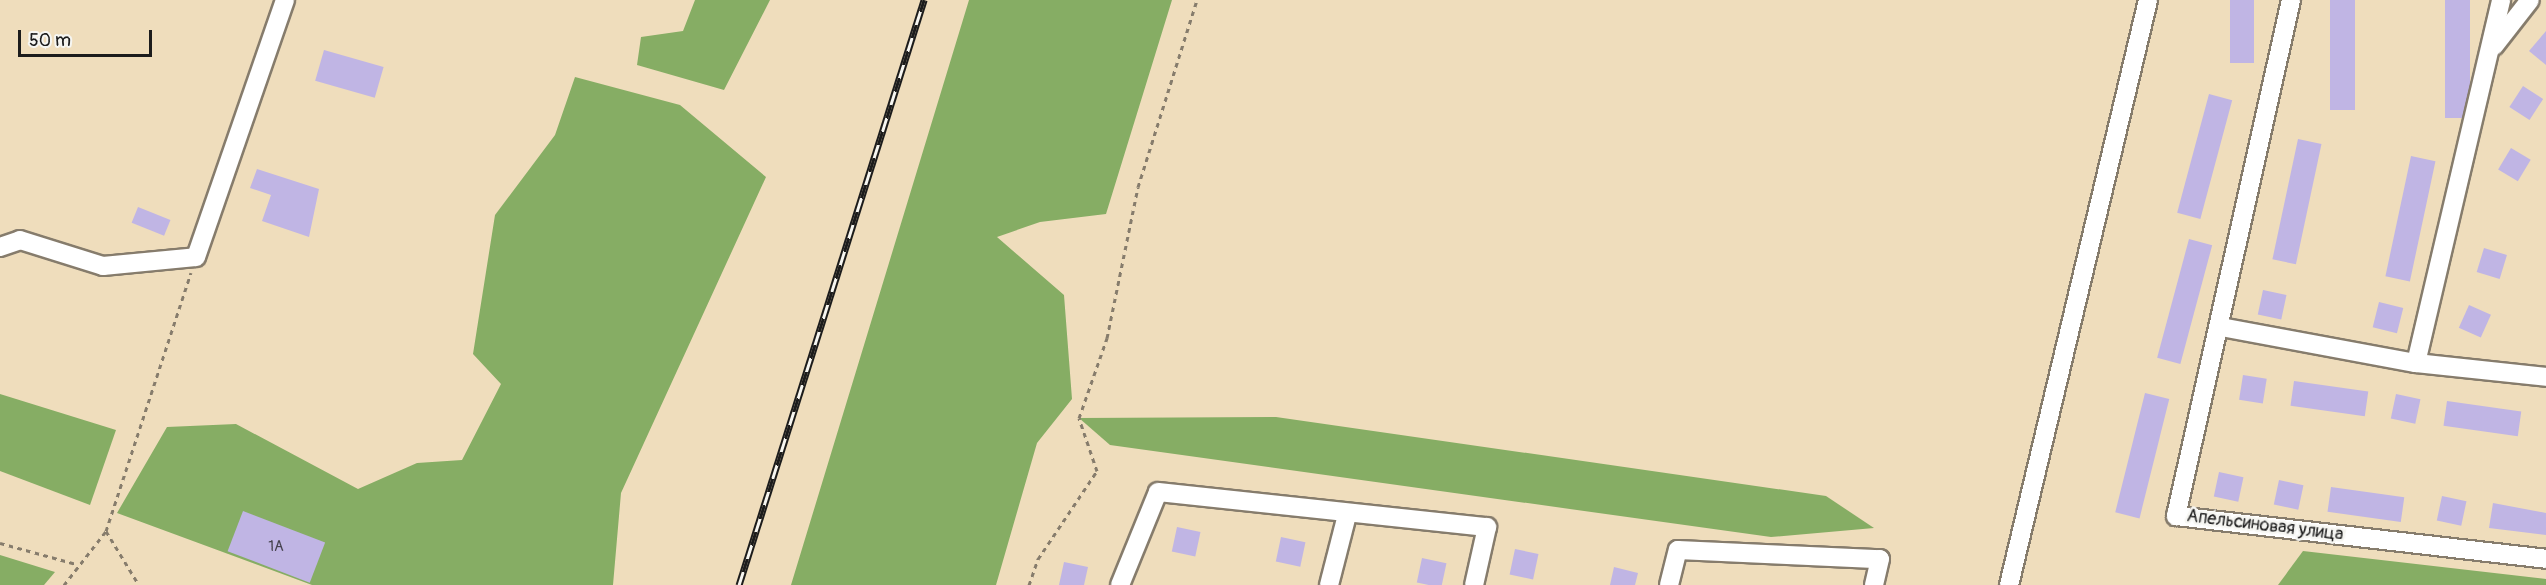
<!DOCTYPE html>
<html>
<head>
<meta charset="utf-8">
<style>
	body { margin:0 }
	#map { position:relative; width:2546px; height:585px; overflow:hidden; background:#efddbc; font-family:Pangolin,sans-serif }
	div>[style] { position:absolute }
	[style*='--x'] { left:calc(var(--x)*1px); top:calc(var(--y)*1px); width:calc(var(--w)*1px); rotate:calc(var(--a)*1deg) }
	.forest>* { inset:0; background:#86ad64 }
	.building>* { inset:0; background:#c0b5e4; transform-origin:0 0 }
	.path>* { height:3px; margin-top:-1.5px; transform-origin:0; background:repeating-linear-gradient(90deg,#867c6c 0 4.5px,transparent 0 9px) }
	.roads { filter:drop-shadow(2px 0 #867c6c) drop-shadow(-2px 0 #867c6c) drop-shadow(0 2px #867c6c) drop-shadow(0 -2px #867c6c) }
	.minor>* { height:18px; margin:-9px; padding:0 9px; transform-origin:9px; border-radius:9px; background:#fff }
	.rail>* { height:7px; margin-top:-3.5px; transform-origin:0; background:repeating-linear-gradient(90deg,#f6f6f2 0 14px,#1c1c1c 0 28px); box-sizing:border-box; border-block:2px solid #1c1c1c }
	span { translate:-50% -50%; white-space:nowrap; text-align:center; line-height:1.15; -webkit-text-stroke:5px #f6f6f2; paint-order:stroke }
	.number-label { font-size:15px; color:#45424e }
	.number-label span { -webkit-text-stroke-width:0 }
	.street-label { font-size:18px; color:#1c1c1c }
	.scale { position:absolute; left:18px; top:30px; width:134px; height:27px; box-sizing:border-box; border:3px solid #1c1c1c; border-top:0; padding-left:8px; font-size:18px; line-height:21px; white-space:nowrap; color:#1c1c1c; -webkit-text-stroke:4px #f6f6f2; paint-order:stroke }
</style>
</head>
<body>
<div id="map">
	<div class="forest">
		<div style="clip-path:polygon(695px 0,770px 0,724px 90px,637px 65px,641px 37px,683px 31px)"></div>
		<div style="clip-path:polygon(969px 0,1172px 0,1106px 214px,1040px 222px,997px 237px,1064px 295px,1072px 399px,1037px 443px,996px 585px,791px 585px)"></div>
		<div style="clip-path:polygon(575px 77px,680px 105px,766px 177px,621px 493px,613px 585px,312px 585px,117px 513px,167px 427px,236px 424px,358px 489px,417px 463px,462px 460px,501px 384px,473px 354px,495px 215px,555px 135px)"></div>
		<div style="clip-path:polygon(0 394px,116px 430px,90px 505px,0 471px)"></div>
		<div style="clip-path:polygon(1276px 417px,1826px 496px,1874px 528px,1771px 537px,1110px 445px,1079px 418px)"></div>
		<div style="clip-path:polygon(2303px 551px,2546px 579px,2546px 585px,2278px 585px)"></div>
		<div style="clip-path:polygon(0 555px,55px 572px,44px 585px,0 585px)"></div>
	</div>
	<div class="building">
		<div style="left:2230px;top:0;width:24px;height:63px"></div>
		<div style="left:2330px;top:0;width:25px;height:110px"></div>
		<div style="left:2445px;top:0;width:25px;height:118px"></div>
		<div style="clip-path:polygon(2546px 31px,2546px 65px,2529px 51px)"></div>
		<div style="left:324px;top:50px;width:62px;height:32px;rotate:16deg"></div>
		<div style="left:2523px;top:86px;width:24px;height:25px;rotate:33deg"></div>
		<div style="left:2209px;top:94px;width:24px;height:123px;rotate:15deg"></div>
		<div style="left:2298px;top:139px;width:24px;height:123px;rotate:12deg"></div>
		<div style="left:2511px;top:148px;width:23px;height:25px;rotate:31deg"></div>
		<div style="left:2411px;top:156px;width:25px;height:123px;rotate:12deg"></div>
		<div style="clip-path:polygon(257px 169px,319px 189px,309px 237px,262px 221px,271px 195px,250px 188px)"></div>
		<div style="left:138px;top:207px;width:35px;height:17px;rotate:22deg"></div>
		<div style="left:2189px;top:239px;width:24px;height:123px;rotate:15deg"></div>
		<div style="left:2484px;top:248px;width:24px;height:25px;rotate:17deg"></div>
		<div style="left:2263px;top:290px;width:24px;height:25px;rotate:12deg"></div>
		<div style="left:2379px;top:302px;width:25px;height:26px;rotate:14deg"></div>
		<div style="left:2469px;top:305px;width:24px;height:25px;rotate:24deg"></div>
		<div style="left:2243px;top:375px;width:24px;height:25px;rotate:9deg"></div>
		<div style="left:2294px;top:381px;width:75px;height:25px;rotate:8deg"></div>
		<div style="left:2145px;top:393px;width:25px;height:123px;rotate:14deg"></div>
		<div style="left:2396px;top:394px;width:25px;height:25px;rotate:12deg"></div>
		<div style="left:2447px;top:401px;width:75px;height:25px;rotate:8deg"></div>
		<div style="left:2219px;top:472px;width:25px;height:25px;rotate:12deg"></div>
		<div style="left:2279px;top:480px;width:25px;height:25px;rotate:12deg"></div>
		<div style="left:2331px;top:487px;width:74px;height:25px;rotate:8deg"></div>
		<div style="left:2442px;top:496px;width:25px;height:25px;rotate:12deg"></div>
		<div style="clip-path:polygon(2493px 503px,2546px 513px,2546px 535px,2489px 528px)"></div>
		<div style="left:243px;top:511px;width:88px;height:43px;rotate:21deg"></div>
		<div style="left:1177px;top:527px;width:24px;height:25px;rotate:12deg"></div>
		<div style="left:1281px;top:537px;width:25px;height:25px;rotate:12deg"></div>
		<div style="left:1515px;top:549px;width:24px;height:26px;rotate:12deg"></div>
		<div style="left:1422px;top:558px;width:25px;height:25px;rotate:12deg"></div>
		<div style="clip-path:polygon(1064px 562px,1088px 567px,1084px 585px,1059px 585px)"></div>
		<div style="clip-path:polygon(1614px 567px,1638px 573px,1635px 585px,1610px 585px)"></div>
	</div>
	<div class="path">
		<div style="--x:106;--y:531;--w:63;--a:58.6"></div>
		<div style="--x:0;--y:543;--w:79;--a:15.4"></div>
		<div style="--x:64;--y:585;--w:68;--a:-52.1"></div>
		<div style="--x:106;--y:531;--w:272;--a:-71.8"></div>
		<div style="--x:1029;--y:585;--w:28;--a:-71"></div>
		<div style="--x:1038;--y:559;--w:106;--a:-56.2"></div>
		<div style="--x:1097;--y:471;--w:56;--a:-108.8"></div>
		<div style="--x:1079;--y:418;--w:85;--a:-70.7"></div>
		<div style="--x:1107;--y:338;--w:154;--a:-78.4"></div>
		<div style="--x:1138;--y:187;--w:196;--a:-72.5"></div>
	</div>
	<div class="roads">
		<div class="minor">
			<div style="--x:2291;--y:0;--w:529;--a:102.56"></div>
			<div style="--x:2176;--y:516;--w:372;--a:6.6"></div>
			<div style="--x:2494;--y:46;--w:58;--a:-52"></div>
			<div style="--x:0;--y:247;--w:21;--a:-19"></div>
			<div style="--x:20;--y:240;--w:87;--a:17.4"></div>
			<div style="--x:103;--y:266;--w:93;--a:-5.5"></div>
			<div style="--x:196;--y:257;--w:272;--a:-70.9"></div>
			<div style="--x:2221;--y:327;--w:198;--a:10.5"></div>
			<div style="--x:2416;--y:363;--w:131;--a:6.1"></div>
			<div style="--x:2416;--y:363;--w:373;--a:-76.8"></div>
			<div style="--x:1120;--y:585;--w:100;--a:-67.8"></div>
			<div style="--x:1158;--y:492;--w:331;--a:6.1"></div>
			<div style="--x:1487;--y:527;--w:59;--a:102.6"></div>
			<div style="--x:1329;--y:585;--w:72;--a:-75.6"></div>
			<div style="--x:1669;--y:585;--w:36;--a:-76"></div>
			<div style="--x:1678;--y:550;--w:202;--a:2.6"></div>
			<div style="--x:1880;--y:559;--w:27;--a:103"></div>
			<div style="--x:2009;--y:585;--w:601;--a:-76.63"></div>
		</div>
	</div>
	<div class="rail">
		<div style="--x:739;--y:585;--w:614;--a:-72.45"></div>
	</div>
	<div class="number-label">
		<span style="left:276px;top:547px">1А</span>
	</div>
	<div class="street-label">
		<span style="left:2265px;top:526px;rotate:7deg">Апельсиновая улица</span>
	</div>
	<div class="scale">50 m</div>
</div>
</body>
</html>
